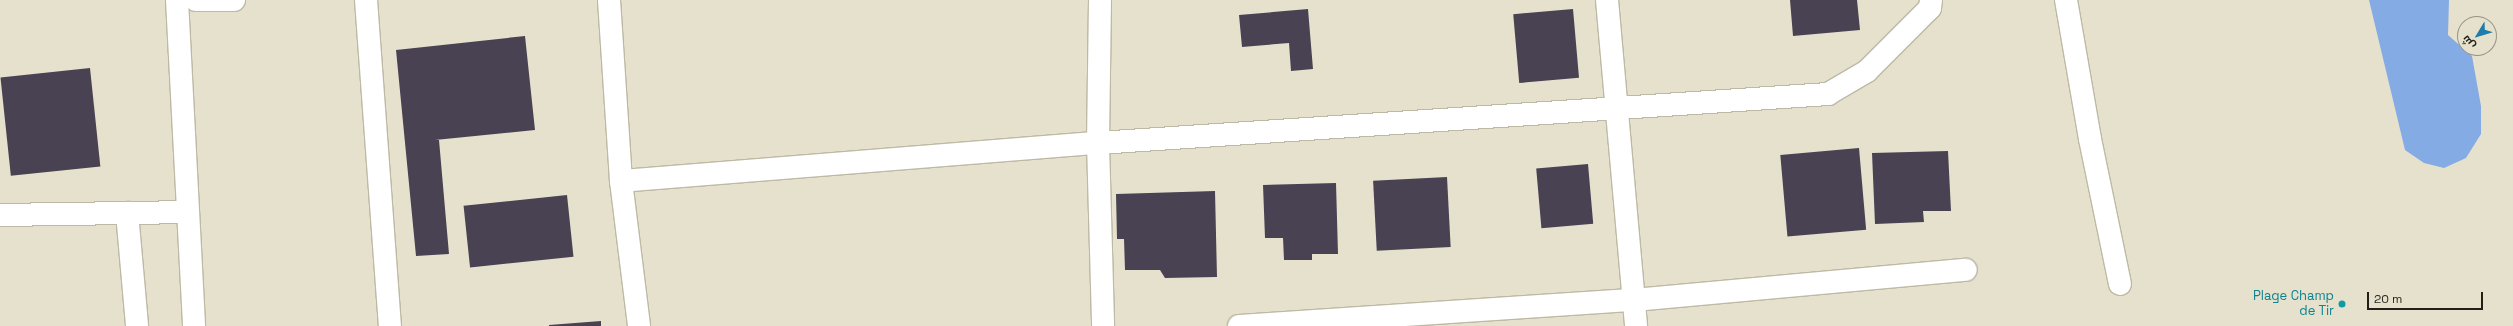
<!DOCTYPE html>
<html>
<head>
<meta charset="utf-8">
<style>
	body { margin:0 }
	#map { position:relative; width:2513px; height:326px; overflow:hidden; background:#e6e1cd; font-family:"Space Grotesk",Cairo,sans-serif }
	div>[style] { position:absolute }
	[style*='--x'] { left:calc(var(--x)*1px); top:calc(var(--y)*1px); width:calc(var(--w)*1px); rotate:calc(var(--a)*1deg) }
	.water>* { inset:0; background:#84abe4 }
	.building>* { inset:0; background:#494252; transform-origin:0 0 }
	.roads { filter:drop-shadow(1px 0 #bdb9a5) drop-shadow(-1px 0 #bdb9a5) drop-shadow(0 1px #bdb9a5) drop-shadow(0 -1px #bdb9a5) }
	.service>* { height:22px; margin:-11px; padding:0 11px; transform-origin:11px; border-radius:11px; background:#fff }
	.minor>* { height:22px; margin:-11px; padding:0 11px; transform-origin:11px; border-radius:11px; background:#fff }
	.tertiary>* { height:22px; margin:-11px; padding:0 11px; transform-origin:11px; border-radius:11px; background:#fff }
	.dots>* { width:11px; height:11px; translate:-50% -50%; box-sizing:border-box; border:2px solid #e6e1cd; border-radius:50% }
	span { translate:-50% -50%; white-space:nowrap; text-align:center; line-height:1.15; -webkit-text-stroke:4px #e6e1cd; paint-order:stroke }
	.culture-label { font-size:13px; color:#0d838f }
	.right { translate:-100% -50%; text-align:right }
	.north { position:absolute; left:2457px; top:16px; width:40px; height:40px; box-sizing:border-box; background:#e6e1cd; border:1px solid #979385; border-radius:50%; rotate:232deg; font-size:11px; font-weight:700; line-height:16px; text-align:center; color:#211f18 }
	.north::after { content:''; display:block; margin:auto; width:14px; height:18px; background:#1e7daa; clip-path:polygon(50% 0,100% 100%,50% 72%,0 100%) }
	.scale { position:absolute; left:2367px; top:292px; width:116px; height:18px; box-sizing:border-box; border:2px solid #211f18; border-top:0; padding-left:5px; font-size:12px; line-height:14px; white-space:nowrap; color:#211f18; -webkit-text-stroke:3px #e6e1cd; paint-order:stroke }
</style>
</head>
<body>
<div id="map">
	<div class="water">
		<div style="clip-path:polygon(2369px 0,2449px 0,2448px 35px,2472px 56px,2481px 106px,2481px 134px,2466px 158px,2444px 168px,2424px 163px,2405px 150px)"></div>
	</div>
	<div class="building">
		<div style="clip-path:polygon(1790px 0,1857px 0,1860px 30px,1793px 36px)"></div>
		<div style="clip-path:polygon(1308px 9px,1313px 69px,1291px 71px,1289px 43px,1242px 47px,1239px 15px)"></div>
		<div style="left:1573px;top:9px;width:69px;height:60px;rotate:85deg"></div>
		<div style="clip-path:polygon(525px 36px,535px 130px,435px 140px,439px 140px,449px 254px,416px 256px,396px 50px)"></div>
		<div style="left:90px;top:68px;width:99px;height:90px;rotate:84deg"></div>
		<div style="left:1859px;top:148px;width:82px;height:79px;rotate:85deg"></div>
		<div style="clip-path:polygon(1948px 151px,1951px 211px,1923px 211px,1924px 222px,1875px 224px,1872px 153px)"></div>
		<div style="left:1588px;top:164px;width:60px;height:52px;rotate:85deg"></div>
		<div style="left:1447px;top:177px;width:70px;height:74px;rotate:87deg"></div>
		<div style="clip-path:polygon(1336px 183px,1338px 254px,1312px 254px,1312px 260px,1284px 260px,1283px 238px,1265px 238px,1263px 185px)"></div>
		<div style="clip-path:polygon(1215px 191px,1217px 277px,1165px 278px,1160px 270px,1125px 270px,1124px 239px,1117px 239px,1116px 194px)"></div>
		<div style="left:567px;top:195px;width:62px;height:104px;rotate:84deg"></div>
		<div style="clip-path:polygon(601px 321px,601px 326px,549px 326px,549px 325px)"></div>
	</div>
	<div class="roads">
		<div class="service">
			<div style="--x:2066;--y:0;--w:141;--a:80.2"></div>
			<div style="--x:2090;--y:139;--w:148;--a:78.3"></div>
			<div style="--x:127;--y:213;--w:113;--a:84.9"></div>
		</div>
		<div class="minor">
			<div style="--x:177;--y:0;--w:326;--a:87"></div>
			<div style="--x:366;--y:0;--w:327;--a:85.8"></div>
			<div style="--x:609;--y:0;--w:181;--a:86.2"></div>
			<div style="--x:621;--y:181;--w:146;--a:82.9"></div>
			<div style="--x:1100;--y:0;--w:143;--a:90.8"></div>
			<div style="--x:1098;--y:143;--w:183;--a:88.4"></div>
			<div style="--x:1607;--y:0;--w:327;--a:84.9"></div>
			<div style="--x:621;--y:181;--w:479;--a:-4.6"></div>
			<div style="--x:1098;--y:143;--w:732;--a:-3.84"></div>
			<div style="--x:1828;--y:94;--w:45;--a:-30.5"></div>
			<div style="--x:1867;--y:71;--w:89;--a:-45"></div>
			<div style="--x:1930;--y:8;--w:8;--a:-83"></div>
			<div style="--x:0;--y:215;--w:187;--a:-0.9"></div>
			<div style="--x:1239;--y:326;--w:396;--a:-3.8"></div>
			<div style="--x:1634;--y:300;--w:333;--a:-5.2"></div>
		</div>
		<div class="tertiary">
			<div style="--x:196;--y:0;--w:38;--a:0"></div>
		</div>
	</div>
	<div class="dots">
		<div style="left:2342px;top:304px;background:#0f9aa8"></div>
	</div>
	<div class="culture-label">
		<span class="right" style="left:2334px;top:304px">Plage Champ<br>de Tir</span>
	</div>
	<div class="north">ش</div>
	<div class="scale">20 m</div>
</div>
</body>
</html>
